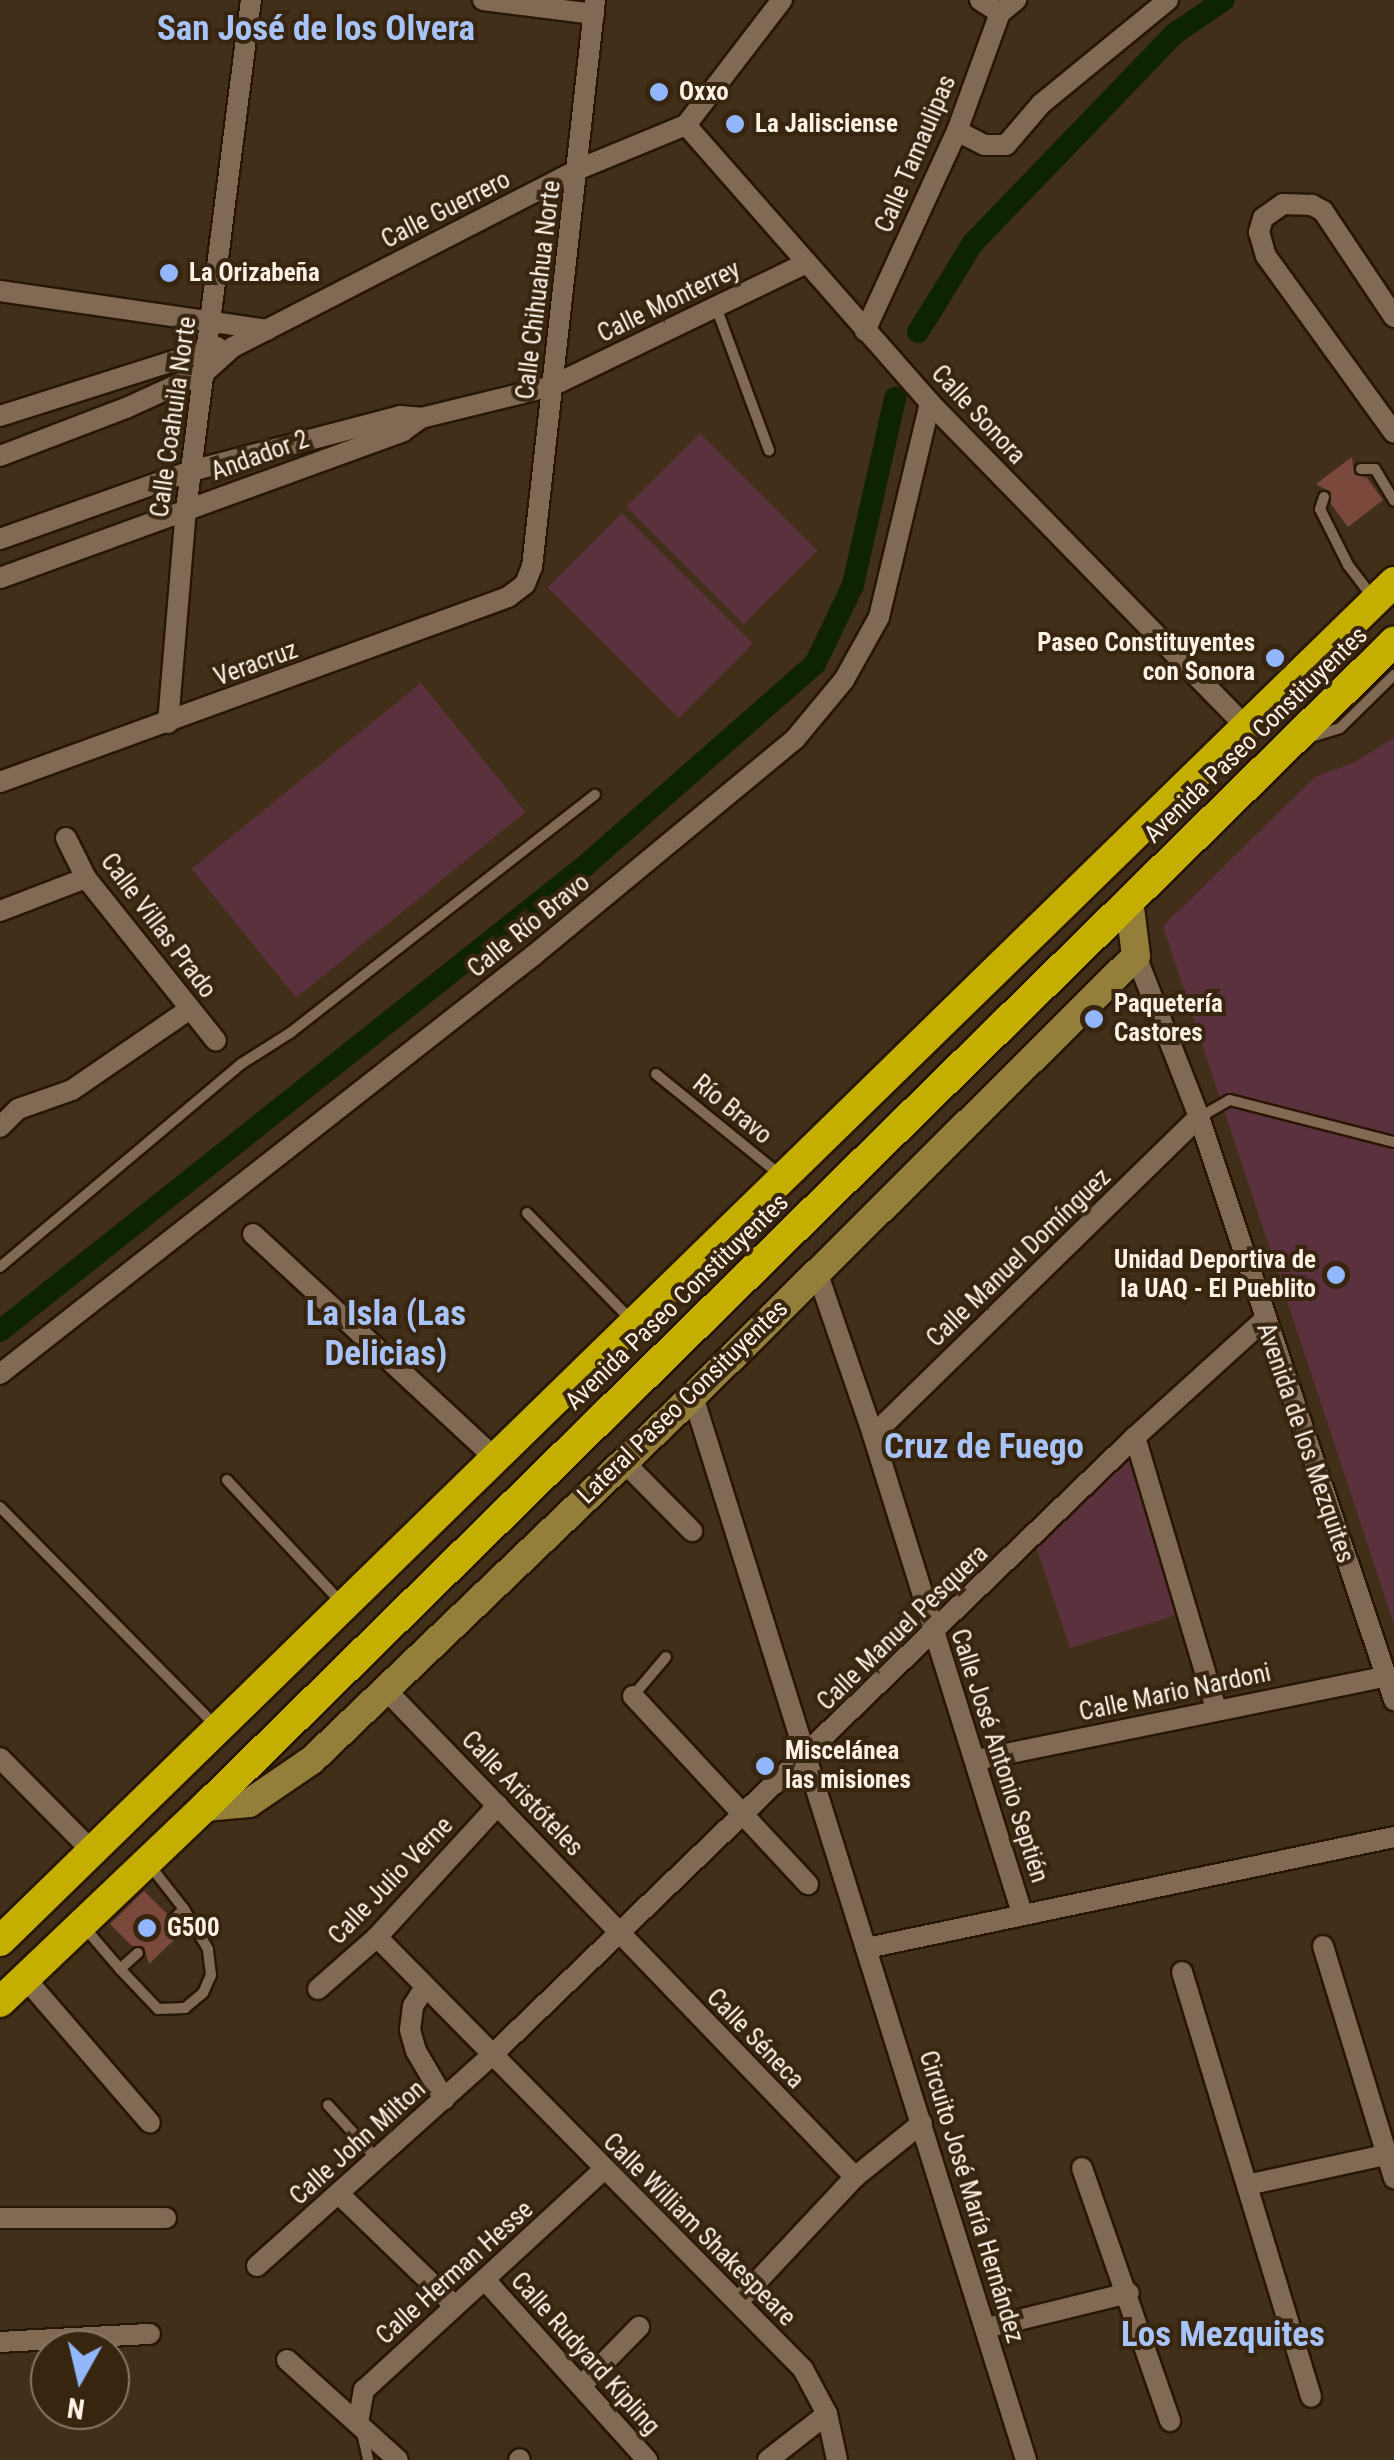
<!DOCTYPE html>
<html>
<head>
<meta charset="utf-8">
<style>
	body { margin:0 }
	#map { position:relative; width:1394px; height:2460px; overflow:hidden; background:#422f1a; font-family:"Roboto Condensed",sans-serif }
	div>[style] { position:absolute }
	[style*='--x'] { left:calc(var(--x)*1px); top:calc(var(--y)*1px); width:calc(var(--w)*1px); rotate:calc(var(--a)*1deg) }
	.green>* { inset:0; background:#5c313e; transform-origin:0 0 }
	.canal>* { height:22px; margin:-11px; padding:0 11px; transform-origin:11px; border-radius:11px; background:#0e2300 }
	.building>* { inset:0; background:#7a493c }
	.roads { filter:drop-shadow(2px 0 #281603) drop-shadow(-2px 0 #281603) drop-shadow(0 2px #281603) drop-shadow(0 -2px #281603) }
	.lane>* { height:10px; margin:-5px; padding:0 5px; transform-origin:5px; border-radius:5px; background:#806a53 }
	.street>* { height:20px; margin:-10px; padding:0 10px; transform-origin:10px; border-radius:10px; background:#806a53 }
	.secondary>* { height:28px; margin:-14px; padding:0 14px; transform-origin:14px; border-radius:14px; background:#947f3a }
	.highway>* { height:30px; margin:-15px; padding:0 15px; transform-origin:15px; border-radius:15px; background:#c4af01 }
	.dots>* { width:28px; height:28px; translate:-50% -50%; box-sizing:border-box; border:5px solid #372510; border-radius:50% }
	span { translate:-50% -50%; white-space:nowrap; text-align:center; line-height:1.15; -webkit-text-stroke:8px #372510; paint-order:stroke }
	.poi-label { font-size:25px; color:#fef1e5; font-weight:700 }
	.left { translate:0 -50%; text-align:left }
	.right { translate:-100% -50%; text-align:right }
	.street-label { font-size:25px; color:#fef1e5 }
	.district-label { font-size:35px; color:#a8c3f7; font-weight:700 }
	.north { position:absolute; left:30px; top:2330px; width:100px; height:100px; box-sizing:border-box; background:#372510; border:2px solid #877765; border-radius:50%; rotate:188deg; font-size:28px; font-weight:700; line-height:40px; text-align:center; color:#fef1e5 }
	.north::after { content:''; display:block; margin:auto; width:35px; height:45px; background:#93b7fd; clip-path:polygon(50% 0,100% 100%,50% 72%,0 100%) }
</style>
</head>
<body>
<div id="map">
	<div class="green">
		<div style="left:700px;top:433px;width:166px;height:104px;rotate:45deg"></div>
		<div style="left:622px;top:513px;width:185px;height:105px;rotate:45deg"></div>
		<div style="left:421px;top:683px;width:166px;height:295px;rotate:51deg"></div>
		<div style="clip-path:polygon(1394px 738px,1394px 1624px,1163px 926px,1315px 777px,1353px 763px)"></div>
		<div style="clip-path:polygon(1131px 1448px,1183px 1613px,1070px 1648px,1034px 1541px)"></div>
	</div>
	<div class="canal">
		<div style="--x:918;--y:332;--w:105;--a:-58.3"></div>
		<div style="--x:973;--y:243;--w:290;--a:-46.1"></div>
		<div style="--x:1174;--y:34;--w:60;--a:-34.2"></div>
		<div style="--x:0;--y:1331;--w:749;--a:-38.49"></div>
		<div style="--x:586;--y:865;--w:305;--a:-41.3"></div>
		<div style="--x:815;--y:664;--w:88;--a:-64.3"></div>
		<div style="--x:853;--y:585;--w:192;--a:-77.3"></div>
	</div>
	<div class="building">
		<div style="clip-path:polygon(1352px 457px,1354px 474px,1367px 478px,1383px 500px,1348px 527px,1331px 504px,1331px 492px,1316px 484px)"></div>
		<div style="clip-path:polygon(144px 1891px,167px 1914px,166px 1925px,183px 1931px,149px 1964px,144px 1947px,132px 1946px,110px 1924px)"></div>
	</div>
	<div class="roads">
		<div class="lane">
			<div style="--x:716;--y:307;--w:153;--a:69.7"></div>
			<div style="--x:1361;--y:469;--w:14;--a:0"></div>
			<div style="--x:1375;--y:469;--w:37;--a:59"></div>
			<div style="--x:1324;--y:497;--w:13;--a:108"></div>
			<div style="--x:1320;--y:509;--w:63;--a:63.4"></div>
			<div style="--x:1348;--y:565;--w:43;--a:52.6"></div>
			<div style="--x:1311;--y:737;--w:30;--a:-17"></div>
			<div style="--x:1340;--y:728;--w:76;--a:-44.5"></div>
			<div style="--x:656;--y:1074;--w:159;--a:39.1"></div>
			<div style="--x:1200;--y:1117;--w:34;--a:-30"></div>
			<div style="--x:1230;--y:1100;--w:169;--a:14.4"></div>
			<div style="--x:527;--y:1213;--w:152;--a:45.8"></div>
			<div style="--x:0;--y:1267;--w:315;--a:-40.1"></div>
			<div style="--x:241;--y:1064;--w:58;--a:-32.3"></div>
			<div style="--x:290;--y:1033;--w:387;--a:-38"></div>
			<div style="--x:227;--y:1480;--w:166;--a:47"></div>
			<div style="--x:0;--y:1507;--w:305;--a:45.4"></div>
			<div style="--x:633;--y:1696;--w:51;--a:-49.8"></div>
			<div style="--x:148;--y:1863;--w:58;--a:52"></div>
			<div style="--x:184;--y:1909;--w:16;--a:135"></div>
			<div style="--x:85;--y:1928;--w:54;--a:49.5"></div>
			<div style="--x:120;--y:1969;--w:24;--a:-42"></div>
			<div style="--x:120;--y:1969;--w:55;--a:46.5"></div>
			<div style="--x:158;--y:2009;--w:27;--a:-2"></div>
			<div style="--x:185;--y:2008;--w:23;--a:-40"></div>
			<div style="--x:203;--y:1993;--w:20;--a:-66"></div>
			<div style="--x:211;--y:1975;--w:26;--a:-97"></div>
			<div style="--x:208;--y:1949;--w:47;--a:-121"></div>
			<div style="--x:328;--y:2105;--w:73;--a:47.8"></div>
			<div style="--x:362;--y:2433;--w:28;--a:77"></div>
		</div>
		<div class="street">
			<div style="--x:483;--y:0;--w:112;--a:7.2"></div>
			<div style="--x:980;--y:0;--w:24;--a:33"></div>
			<div style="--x:686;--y:125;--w:370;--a:48.7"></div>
			<div style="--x:930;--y:403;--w:453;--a:45.7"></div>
			<div style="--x:686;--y:125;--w:158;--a:-52.5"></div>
			<div style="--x:957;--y:131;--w:31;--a:27"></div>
			<div style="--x:985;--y:145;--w:21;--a:0"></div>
			<div style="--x:1006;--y:145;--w:54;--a:-49.5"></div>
			<div style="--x:1041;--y:104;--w:164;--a:-39.3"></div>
			<div style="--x:0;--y:291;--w:270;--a:8.3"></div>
			<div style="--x:1394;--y:317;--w:128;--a:-123.8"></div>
			<div style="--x:1323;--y:211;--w:13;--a:-151"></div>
			<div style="--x:1312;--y:205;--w:29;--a:-178"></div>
			<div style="--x:1283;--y:204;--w:24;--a:145"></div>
			<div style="--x:1263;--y:218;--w:15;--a:106"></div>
			<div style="--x:1259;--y:232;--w:25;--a:74"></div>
			<div style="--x:1266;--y:256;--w:218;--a:54.1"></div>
			<div style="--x:865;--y:331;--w:220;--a:-65.3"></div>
			<div style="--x:957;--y:131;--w:126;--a:-70"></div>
			<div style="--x:1000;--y:13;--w:21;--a:-39"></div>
			<div style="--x:0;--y:416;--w:228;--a:-17.6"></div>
			<div style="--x:0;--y:456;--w:135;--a:-20.9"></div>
			<div style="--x:126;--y:408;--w:87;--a:-24.5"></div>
			<div style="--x:205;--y:372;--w:38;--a:-42"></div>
			<div style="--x:233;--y:347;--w:389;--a:-27.2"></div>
			<div style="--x:579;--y:169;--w:116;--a:-22.4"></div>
			<div style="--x:0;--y:539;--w:203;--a:-19.6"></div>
			<div style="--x:191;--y:471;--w:216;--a:-14.7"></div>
			<div style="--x:400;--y:416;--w:21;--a:5"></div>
			<div style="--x:421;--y:418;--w:135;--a:-13.7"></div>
			<div style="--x:552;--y:386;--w:283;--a:-25.8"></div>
			<div style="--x:0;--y:578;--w:429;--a:-20"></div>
			<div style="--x:403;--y:431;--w:22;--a:-36"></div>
			<div style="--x:168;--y:723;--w:214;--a:-85.2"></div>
			<div style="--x:186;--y:510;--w:514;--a:-82.74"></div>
			<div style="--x:0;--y:782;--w:541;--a:-20.01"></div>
			<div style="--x:508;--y:597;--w:21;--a:-37"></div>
			<div style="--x:525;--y:584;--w:18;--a:-68"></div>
			<div style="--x:532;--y:567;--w:570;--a:-83.66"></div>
			<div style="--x:66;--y:838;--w:45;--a:63.4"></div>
			<div style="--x:86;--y:878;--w:208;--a:51.4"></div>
			<div style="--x:0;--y:911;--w:92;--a:-21"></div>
			<div style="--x:1136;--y:956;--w:173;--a:68.6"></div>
			<div style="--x:1199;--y:1117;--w:615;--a:71.51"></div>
			<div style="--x:0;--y:1127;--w:25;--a:-45"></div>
			<div style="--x:18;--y:1109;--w:57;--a:-19.4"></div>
			<div style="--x:72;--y:1090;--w:143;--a:-34.5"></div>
			<div style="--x:253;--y:1234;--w:330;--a:42.8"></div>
			<div style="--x:817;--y:1272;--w:172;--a:71"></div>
			<div style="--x:873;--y:1435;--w:501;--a:72.69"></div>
			<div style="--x:0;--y:1374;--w:679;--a:-38.12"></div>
			<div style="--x:534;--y:955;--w:339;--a:-39.6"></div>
			<div style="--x:795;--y:739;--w:77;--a:-50.3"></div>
			<div style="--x:844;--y:680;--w:72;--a:-60.9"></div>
			<div style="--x:879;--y:617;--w:220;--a:-76.6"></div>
			<div style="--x:693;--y:1396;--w:1115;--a:72.62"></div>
			<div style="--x:873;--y:1435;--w:455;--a:-44.3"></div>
			<div style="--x:1135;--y:1437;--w:284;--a:73.4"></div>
			<div style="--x:622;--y:1460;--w:100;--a:45.4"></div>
			<div style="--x:387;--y:1691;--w:675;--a:46.08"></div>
			<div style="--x:633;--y:1696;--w:257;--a:47.1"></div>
			<div style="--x:0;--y:1758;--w:132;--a:45.3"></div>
			<div style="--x:976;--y:1760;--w:416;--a:-11.5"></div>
			<div style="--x:377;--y:1937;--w:607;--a:45.4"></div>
			<div style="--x:803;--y:2369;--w:51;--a:61.9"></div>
			<div style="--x:827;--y:2414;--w:47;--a:77.7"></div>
			<div style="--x:1323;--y:1946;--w:243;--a:73"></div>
			<div style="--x:867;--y:1948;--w:539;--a:-11.89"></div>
			<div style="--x:1182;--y:1972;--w:444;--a:73.1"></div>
			<div style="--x:25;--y:1978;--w:191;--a:49.2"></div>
			<div style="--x:425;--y:1987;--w:22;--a:122"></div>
			<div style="--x:413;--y:2006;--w:24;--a:97"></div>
			<div style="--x:410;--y:2030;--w:22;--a:74"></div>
			<div style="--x:416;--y:2051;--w:56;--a:59.7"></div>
			<div style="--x:318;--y:1989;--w:79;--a:-41.4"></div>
			<div style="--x:377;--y:1937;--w:179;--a:-47.5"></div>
			<div style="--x:1082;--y:2168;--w:268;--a:70.8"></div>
			<div style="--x:1247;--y:2185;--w:150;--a:-12.3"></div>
			<div style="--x:339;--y:2194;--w:160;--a:44"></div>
			<div style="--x:0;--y:2218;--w:166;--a:0"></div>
			<div style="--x:257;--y:2266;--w:314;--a:-41.9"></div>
			<div style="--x:491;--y:2056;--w:893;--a:-43.87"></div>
			<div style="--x:1135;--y:1437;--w:174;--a:-42.2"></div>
			<div style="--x:486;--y:2281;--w:241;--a:48"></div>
			<div style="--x:738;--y:2302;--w:171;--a:-46.9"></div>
			<div style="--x:855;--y:2177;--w:86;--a:-38.9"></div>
			<div style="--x:986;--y:2328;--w:147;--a:-13.8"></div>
			<div style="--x:0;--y:2342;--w:150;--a:-3.1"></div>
			<div style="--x:287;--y:2360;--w:149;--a:42"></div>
			<div style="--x:581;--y:2386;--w:83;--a:-45.5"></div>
			<div style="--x:358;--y:2423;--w:34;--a:-80"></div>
			<div style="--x:364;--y:2390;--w:325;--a:-42.6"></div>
			<div style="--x:519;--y:2460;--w:1;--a:-45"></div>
			<div style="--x:768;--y:2460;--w:75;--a:-37.9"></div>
		</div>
		<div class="secondary">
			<div style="--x:205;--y:1807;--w:44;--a:-5.2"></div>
			<div style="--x:249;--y:1803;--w:76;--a:-34.3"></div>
			<div style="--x:312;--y:1760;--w:527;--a:-43.69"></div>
			<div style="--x:693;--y:1396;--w:624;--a:-44.81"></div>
			<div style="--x:1136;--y:956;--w:56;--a:-97.1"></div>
		</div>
		<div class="highway">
			<div style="--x:0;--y:1941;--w:1947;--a:-44.27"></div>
			<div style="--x:0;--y:2002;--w:283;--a:-43.6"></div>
			<div style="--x:205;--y:1807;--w:1665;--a:-44.42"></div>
		</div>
	</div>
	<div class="dots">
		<div style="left:659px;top:92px;background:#93b7fd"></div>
		<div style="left:735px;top:124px;background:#93b7fd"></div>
		<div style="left:169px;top:273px;background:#93b7fd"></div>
		<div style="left:1275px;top:658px;background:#93b7fd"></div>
		<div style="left:1094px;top:1019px;background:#93b7fd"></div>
		<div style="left:1336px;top:1275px;background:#93b7fd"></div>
		<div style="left:765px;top:1766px;background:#93b7fd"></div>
		<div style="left:147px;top:1928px;background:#93b7fd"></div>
	</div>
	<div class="poi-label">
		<span class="left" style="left:679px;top:92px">Oxxo</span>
		<span class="left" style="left:755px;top:124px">La Jalisciense</span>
		<span class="left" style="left:189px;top:273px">La Orizabeña</span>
		<span class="right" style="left:1255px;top:658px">Paseo Constituyentes<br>con Sonora</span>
		<span class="left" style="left:1114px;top:1019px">Paquetería<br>Castores</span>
		<span class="right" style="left:1316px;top:1275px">Unidad Deportiva de<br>la UAQ - El Pueblito</span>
		<span class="left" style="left:785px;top:1766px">Miscelánea<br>las misiones</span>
		<span class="left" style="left:167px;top:1928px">G500</span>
	</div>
	<div class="street-label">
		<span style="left:916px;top:154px;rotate:-67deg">Calle Tamaulipas</span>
		<span style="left:446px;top:210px;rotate:-27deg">Calle Guerrero</span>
		<span style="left:539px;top:290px;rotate:-83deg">Calle Chihuahua Norte</span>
		<span style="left:669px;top:302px;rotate:-26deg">Calle Monterrey</span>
		<span style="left:978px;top:415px;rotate:47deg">Calle Sonora</span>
		<span style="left:174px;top:417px;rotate:-82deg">Calle Coahuila Norte</span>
		<span style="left:260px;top:456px;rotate:-20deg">Andador 2</span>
		<span style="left:256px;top:664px;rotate:-20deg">Veracruz</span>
		<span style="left:1256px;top:735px;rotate:-44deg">Avenida Paseo Constituyentes</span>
		<span style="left:158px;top:926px;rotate:53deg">Calle Villas Prado</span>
		<span style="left:529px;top:926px;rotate:-39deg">Calle Río Bravo</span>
		<span style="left:732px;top:1110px;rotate:39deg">Río Bravo</span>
		<span style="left:1019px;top:1258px;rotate:-44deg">Calle Manuel Domínguez</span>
		<span style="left:677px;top:1302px;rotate:-44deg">Avenida Paseo Constituyentes</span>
		<span style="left:683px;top:1402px;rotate:-44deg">Lateral Paseo Consituyentes</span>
		<span style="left:1305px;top:1443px;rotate:71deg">Avenida de los Mezquites</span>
		<span style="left:903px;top:1628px;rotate:-44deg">Calle Manuel Pesquera</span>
		<span style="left:1175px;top:1693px;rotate:-12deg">Calle Mario Nardoni</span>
		<span style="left:999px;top:1756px;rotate:72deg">Calle José Antonio Septién</span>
		<span style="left:522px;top:1794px;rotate:46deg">Calle Aristóteles</span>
		<span style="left:391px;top:1881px;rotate:-46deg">Calle Julio Verne</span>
		<span style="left:755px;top:2039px;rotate:46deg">Calle Séneca</span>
		<span style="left:358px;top:2143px;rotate:-42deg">Calle John Milton</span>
		<span style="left:971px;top:2197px;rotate:73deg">Circuito José María Hernández</span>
		<span style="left:699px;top:2230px;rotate:45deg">Calle William Shakespeare</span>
		<span style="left:455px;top:2273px;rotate:-42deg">Calle Herman Hesse</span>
		<span style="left:585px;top:2354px;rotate:48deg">Calle Rudyard Kipling</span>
	</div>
	<div class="district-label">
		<span style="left:316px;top:29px">San José de los Olvera</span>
		<span style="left:386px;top:1334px">La Isla (Las<br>Delicias)</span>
		<span style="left:984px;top:1447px">Cruz de Fuego</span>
		<span style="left:1223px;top:2335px">Los Mezquites</span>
	</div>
	<div class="north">N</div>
</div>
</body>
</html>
